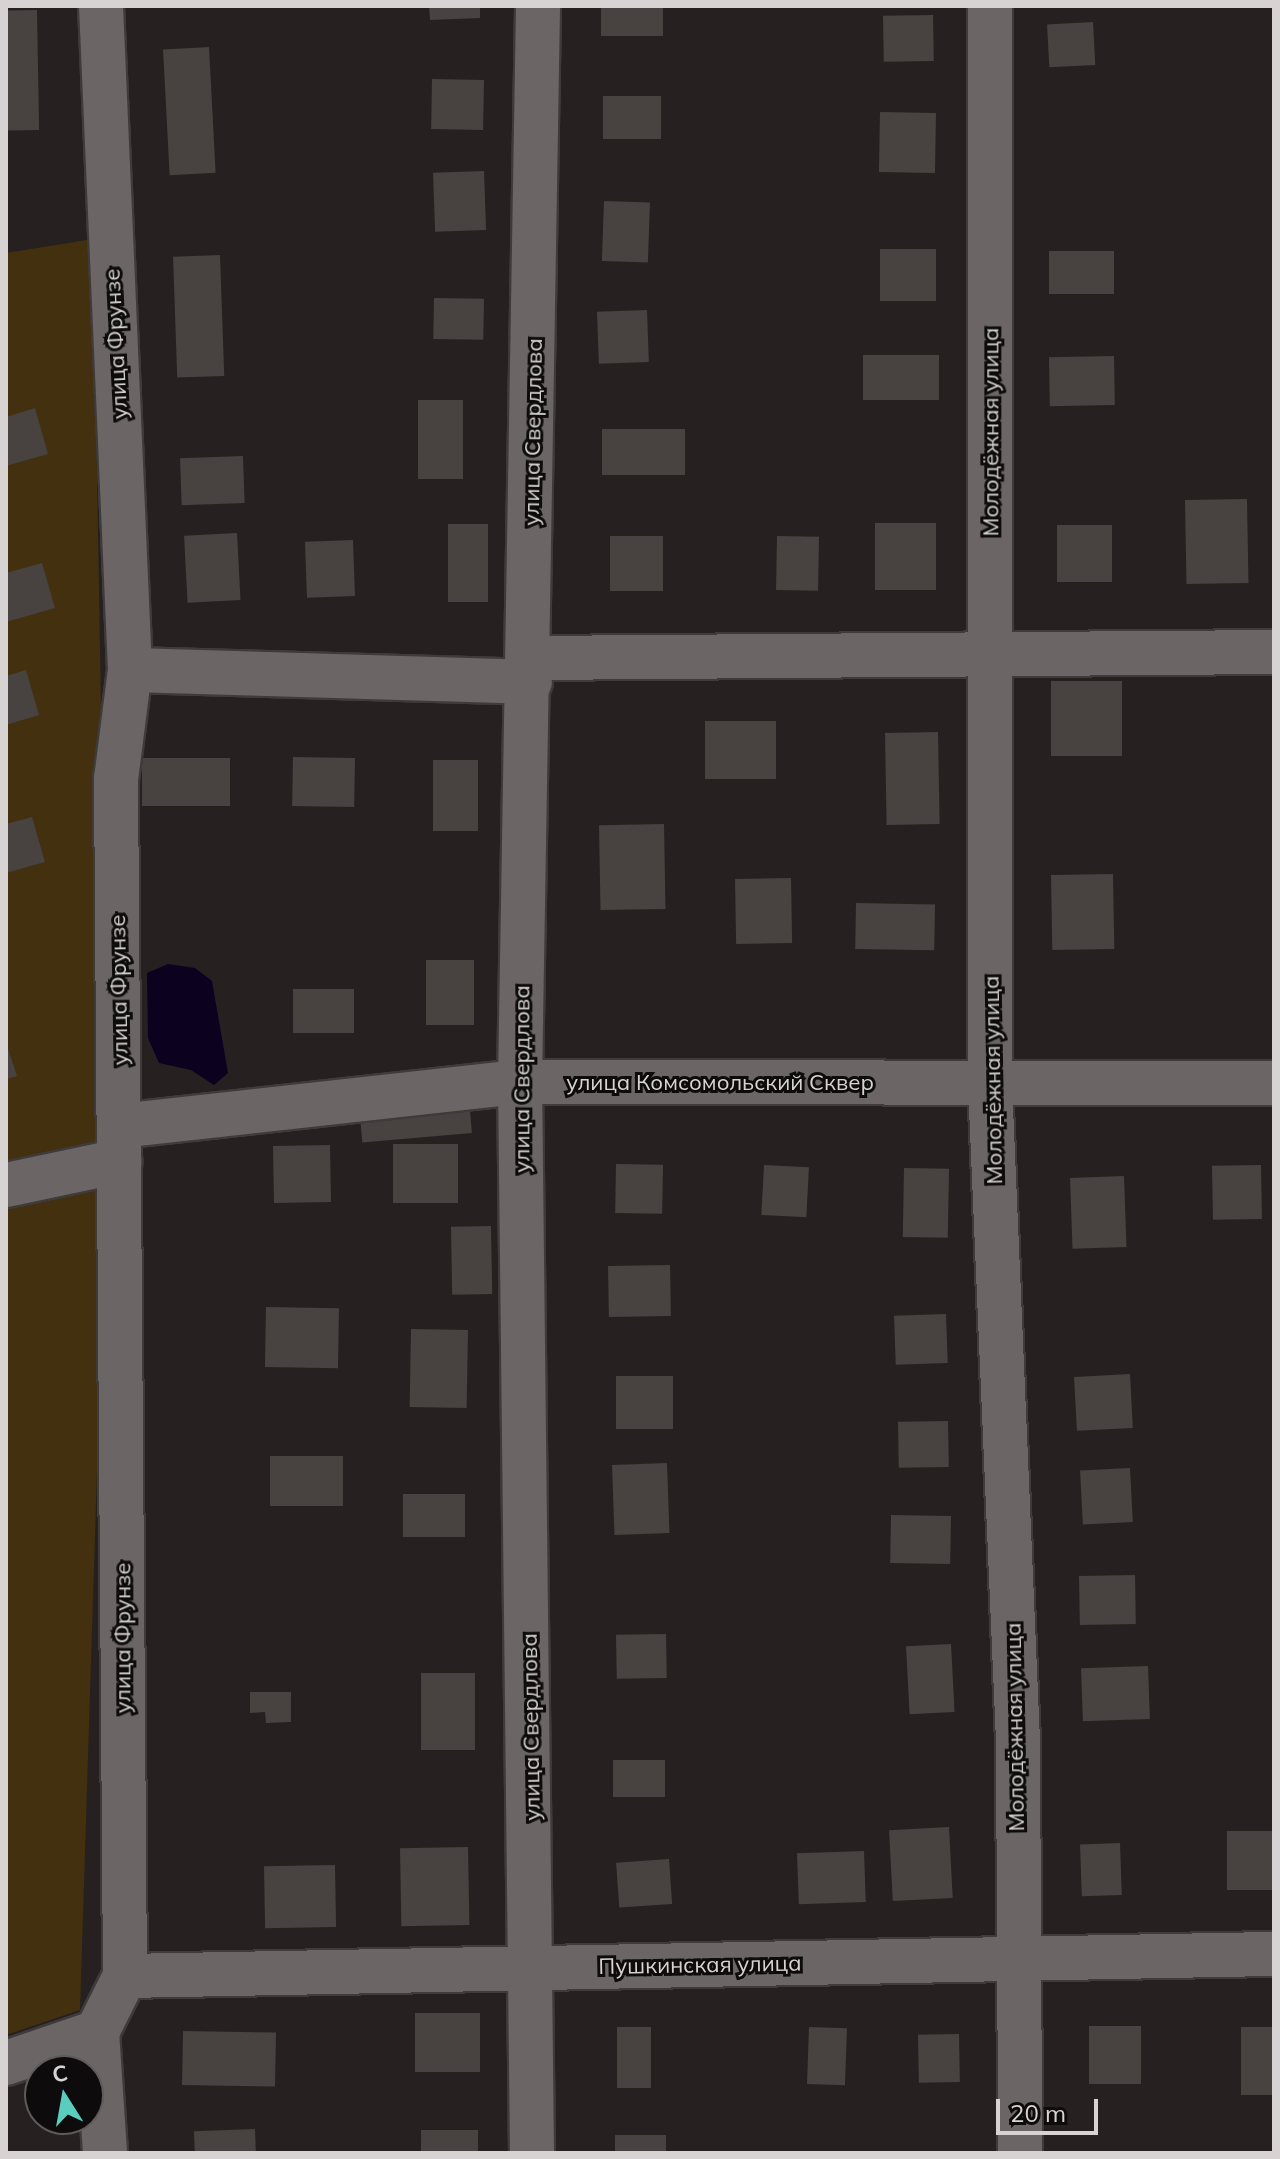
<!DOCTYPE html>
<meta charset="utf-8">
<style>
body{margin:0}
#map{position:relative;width:1280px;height:2159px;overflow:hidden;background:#262021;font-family:Mulish,sans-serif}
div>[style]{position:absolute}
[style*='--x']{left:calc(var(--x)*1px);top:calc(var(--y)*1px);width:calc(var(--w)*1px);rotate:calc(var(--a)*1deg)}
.green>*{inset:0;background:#42300f}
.water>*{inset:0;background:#0c011f}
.building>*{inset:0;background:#484240;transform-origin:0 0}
.roads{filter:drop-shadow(2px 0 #3f3a3b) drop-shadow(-2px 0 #3f3a3b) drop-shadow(0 2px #3f3a3b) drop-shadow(0 -2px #3f3a3b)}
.minor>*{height:44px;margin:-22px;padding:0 22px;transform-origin:22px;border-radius:22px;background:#6c6566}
span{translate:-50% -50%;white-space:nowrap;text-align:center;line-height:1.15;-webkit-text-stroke:6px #0d0b0b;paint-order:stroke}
.street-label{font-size:22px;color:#d7d3d3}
.frame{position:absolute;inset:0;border:8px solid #d7d3d3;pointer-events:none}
.north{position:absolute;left:24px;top:2055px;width:80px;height:80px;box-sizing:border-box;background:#0d0b0b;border:2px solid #5e5b5b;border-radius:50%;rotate:349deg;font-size:22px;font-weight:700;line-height:32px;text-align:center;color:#d7d3d3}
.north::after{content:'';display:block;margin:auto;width:28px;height:36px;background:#59cebe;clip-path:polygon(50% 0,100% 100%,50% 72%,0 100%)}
.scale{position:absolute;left:996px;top:2099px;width:102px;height:36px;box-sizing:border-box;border:4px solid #d7d3d3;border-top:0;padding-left:10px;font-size:24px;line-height:28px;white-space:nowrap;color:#d7d3d3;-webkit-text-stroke:6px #0d0b0b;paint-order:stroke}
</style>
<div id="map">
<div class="green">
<div style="clip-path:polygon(93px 239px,108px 1122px,80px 2010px,6px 2035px,6px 253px)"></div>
</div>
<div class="water">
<div style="clip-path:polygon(168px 964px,195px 968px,212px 981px,228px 1073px,214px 1085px,191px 1070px,159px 1063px,148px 1038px,147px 973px)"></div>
</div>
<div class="building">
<div style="clip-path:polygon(429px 6px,480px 6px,480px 18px,430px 20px)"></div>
<div style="left:601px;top:6px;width:62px;height:30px"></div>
<div style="left:37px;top:10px;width:120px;height:31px;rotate:89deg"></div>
<div style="left:933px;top:15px;width:46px;height:50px;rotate:89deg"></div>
<div style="left:1093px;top:22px;width:43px;height:46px;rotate:87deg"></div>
<div style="left:209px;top:47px;width:126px;height:46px;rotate:87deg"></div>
<div style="left:432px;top:79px;width:52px;height:50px;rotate:1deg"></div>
<div style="left:603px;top:96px;width:58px;height:43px"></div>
<div style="left:880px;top:112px;width:56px;height:60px;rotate:1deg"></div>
<div style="left:484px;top:171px;width:59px;height:51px;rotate:88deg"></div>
<div style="left:604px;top:201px;width:46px;height:60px;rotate:2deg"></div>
<div style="left:936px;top:249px;width:52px;height:56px;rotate:90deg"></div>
<div style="left:1049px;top:251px;width:65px;height:43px"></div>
<div style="left:220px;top:255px;width:121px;height:47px;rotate:88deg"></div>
<div style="left:434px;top:298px;width:50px;height:41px;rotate:1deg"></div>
<div style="left:647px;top:310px;width:52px;height:50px;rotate:88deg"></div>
<div style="left:939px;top:355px;width:45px;height:76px;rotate:90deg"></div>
<div style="left:1114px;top:356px;width:49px;height:65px;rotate:89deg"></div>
<div style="left:418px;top:400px;width:45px;height:79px"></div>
<div style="clip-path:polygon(35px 408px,48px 454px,6px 466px,6px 417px)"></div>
<div style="left:602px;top:429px;width:83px;height:46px"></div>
<div style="left:243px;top:456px;width:47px;height:63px;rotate:88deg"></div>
<div style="left:1247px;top:499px;width:84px;height:62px;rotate:89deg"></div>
<div style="left:875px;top:523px;width:61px;height:67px"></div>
<div style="left:488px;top:524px;width:78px;height:40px;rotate:90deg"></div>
<div style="left:1057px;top:525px;width:55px;height:57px"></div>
<div style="left:237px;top:533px;width:67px;height:53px;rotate:87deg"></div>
<div style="left:610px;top:536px;width:53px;height:55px"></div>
<div style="left:777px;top:536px;width:42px;height:54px;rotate:1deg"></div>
<div style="left:353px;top:540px;width:56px;height:48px;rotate:88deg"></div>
<div style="clip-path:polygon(42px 563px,55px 608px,6px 622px,6px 573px)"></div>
<div style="clip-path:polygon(26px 670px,39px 715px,6px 725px,6px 676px)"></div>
<div style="left:1051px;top:681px;width:71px;height:75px"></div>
<div style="left:705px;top:721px;width:71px;height:58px"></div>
<div style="left:938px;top:732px;width:92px;height:53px;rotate:89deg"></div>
<div style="left:293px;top:757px;width:62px;height:49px;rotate:1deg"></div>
<div style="left:142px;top:758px;width:88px;height:48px"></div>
<div style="left:433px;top:760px;width:45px;height:71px"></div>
<div style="clip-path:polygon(32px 817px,45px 862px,6px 873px,6px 824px)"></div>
<div style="left:664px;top:824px;width:85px;height:65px;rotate:89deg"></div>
<div style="left:1113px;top:874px;width:75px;height:62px;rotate:89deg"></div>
<div style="left:791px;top:878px;width:65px;height:56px;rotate:89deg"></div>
<div style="left:856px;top:903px;width:79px;height:46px;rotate:1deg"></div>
<div style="left:474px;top:960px;width:65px;height:48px;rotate:90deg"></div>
<div style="left:293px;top:989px;width:61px;height:44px"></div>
<div style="clip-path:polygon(6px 1042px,17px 1076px,6px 1079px)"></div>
<div style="left:470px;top:1111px;width:22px;height:110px;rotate:85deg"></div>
<div style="left:393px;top:1144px;width:65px;height:59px"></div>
<div style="left:330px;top:1145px;width:57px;height:57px;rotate:89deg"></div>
<div style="left:616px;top:1164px;width:47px;height:49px;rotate:1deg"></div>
<div style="left:764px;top:1165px;width:45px;height:50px;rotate:3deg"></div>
<div style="left:1261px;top:1165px;width:54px;height:49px;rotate:89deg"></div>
<div style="left:904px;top:1168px;width:45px;height:69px;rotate:1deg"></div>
<div style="left:1124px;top:1176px;width:71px;height:54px;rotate:88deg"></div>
<div style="left:491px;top:1226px;width:68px;height:40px;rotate:89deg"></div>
<div style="left:670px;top:1265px;width:51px;height:62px;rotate:89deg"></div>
<div style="left:266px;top:1307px;width:73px;height:60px;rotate:1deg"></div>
<div style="left:946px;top:1314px;width:49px;height:52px;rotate:88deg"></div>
<div style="left:411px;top:1329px;width:57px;height:78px;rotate:1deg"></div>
<div style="left:1130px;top:1374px;width:54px;height:56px;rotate:87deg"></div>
<div style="left:616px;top:1376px;width:57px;height:53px"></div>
<div style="left:948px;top:1421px;width:46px;height:50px;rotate:89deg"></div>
<div style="left:270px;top:1456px;width:73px;height:50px"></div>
<div style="left:667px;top:1463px;width:70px;height:55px;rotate:88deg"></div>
<div style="left:1130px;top:1468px;width:54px;height:50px;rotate:87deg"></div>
<div style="left:403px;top:1494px;width:62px;height:43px"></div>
<div style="left:891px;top:1515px;width:60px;height:48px;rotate:1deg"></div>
<div style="left:1135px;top:1575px;width:49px;height:56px;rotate:89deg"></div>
<div style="left:666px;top:1634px;width:44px;height:50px;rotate:89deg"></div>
<div style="left:951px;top:1644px;width:68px;height:45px;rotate:87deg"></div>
<div style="left:1148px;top:1666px;width:53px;height:67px;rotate:88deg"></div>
<div style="left:421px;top:1673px;width:54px;height:77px"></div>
<div style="clip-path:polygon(250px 1692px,291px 1692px,291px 1722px,266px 1723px,265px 1712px,250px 1713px)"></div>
<div style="left:613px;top:1760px;width:52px;height:37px"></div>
<div style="left:949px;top:1827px;width:71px;height:60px;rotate:87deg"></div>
<div style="left:1274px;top:1831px;width:59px;height:47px;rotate:90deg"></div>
<div style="left:1120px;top:1843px;width:52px;height:40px;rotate:88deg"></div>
<div style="left:468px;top:1847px;width:78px;height:68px;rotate:89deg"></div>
<div style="left:864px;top:1851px;width:51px;height:67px;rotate:88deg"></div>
<div style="left:669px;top:1859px;width:45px;height:53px;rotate:86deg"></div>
<div style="left:335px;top:1865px;width:62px;height:71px;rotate:89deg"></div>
<div style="left:415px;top:2013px;width:65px;height:59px"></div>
<div style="left:1089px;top:2026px;width:52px;height:58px"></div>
<div style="left:617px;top:2027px;width:34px;height:61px"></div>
<div style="left:809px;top:2027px;width:38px;height:57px;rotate:2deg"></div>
<div style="left:1241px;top:2027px;width:33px;height:68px"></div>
<div style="left:183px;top:2031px;width:93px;height:54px;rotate:1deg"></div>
<div style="left:959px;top:2034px;width:48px;height:41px;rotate:89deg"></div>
<div style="left:255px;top:2129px;width:24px;height:61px;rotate:88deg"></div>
<div style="left:421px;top:2130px;width:57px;height:23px"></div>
<div style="left:666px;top:2135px;width:18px;height:51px;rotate:90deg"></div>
</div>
<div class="roads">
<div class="minor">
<div style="--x:101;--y:6;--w:665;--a:87.5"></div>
<div style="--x:130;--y:670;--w:110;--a:97.3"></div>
<div style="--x:116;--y:779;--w:1197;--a:89.57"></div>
<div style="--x:125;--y:1976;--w:63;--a:116.6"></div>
<div style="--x:97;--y:2032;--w:121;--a:86.2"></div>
<div style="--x:990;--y:6;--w:1078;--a:90"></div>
<div style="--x:990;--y:1084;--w:658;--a:87.56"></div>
<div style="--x:1018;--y:1741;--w:412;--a:89.7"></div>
<div style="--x:531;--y:658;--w:743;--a:-0.46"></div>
<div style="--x:130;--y:670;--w:400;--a:1.7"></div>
<div style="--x:120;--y:1126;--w:402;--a:-6.3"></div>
<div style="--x:520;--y:1082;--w:754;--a:0.08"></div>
<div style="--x:6;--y:1185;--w:116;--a:-11.9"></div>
<div style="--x:125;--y:1976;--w:1149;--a:-1.1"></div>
<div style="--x:6;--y:2063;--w:96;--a:-18.8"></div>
<div style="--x:532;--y:2153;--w:1071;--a:-90.64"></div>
<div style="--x:520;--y:1082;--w:1076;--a:-89.04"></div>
</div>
</div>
<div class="street-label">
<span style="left:116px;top:344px;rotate:-93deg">улица Фрунзе</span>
<span style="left:533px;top:432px;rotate:-89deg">улица Свердлова</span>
<span style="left:991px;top:432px;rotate:-90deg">Молодёжная улица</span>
<span style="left:119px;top:990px;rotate:-91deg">улица Фрунзе</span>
<span style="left:522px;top:1079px;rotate:-90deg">улица Свердлова</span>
<span style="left:993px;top:1080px;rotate:-91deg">Молодёжная улица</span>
<span style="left:720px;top:1083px">улица Комсомольский Сквер</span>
<span style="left:123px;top:1638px;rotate:-90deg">улица Фрунзе</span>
<span style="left:531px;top:1727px;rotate:-91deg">улица Свердлова</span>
<span style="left:1015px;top:1727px;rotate:-91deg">Молодёжная улица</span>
<span style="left:700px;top:1965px;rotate:-1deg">Пушкинская улица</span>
</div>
<div class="frame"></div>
<div class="north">С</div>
<div class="scale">20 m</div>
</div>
